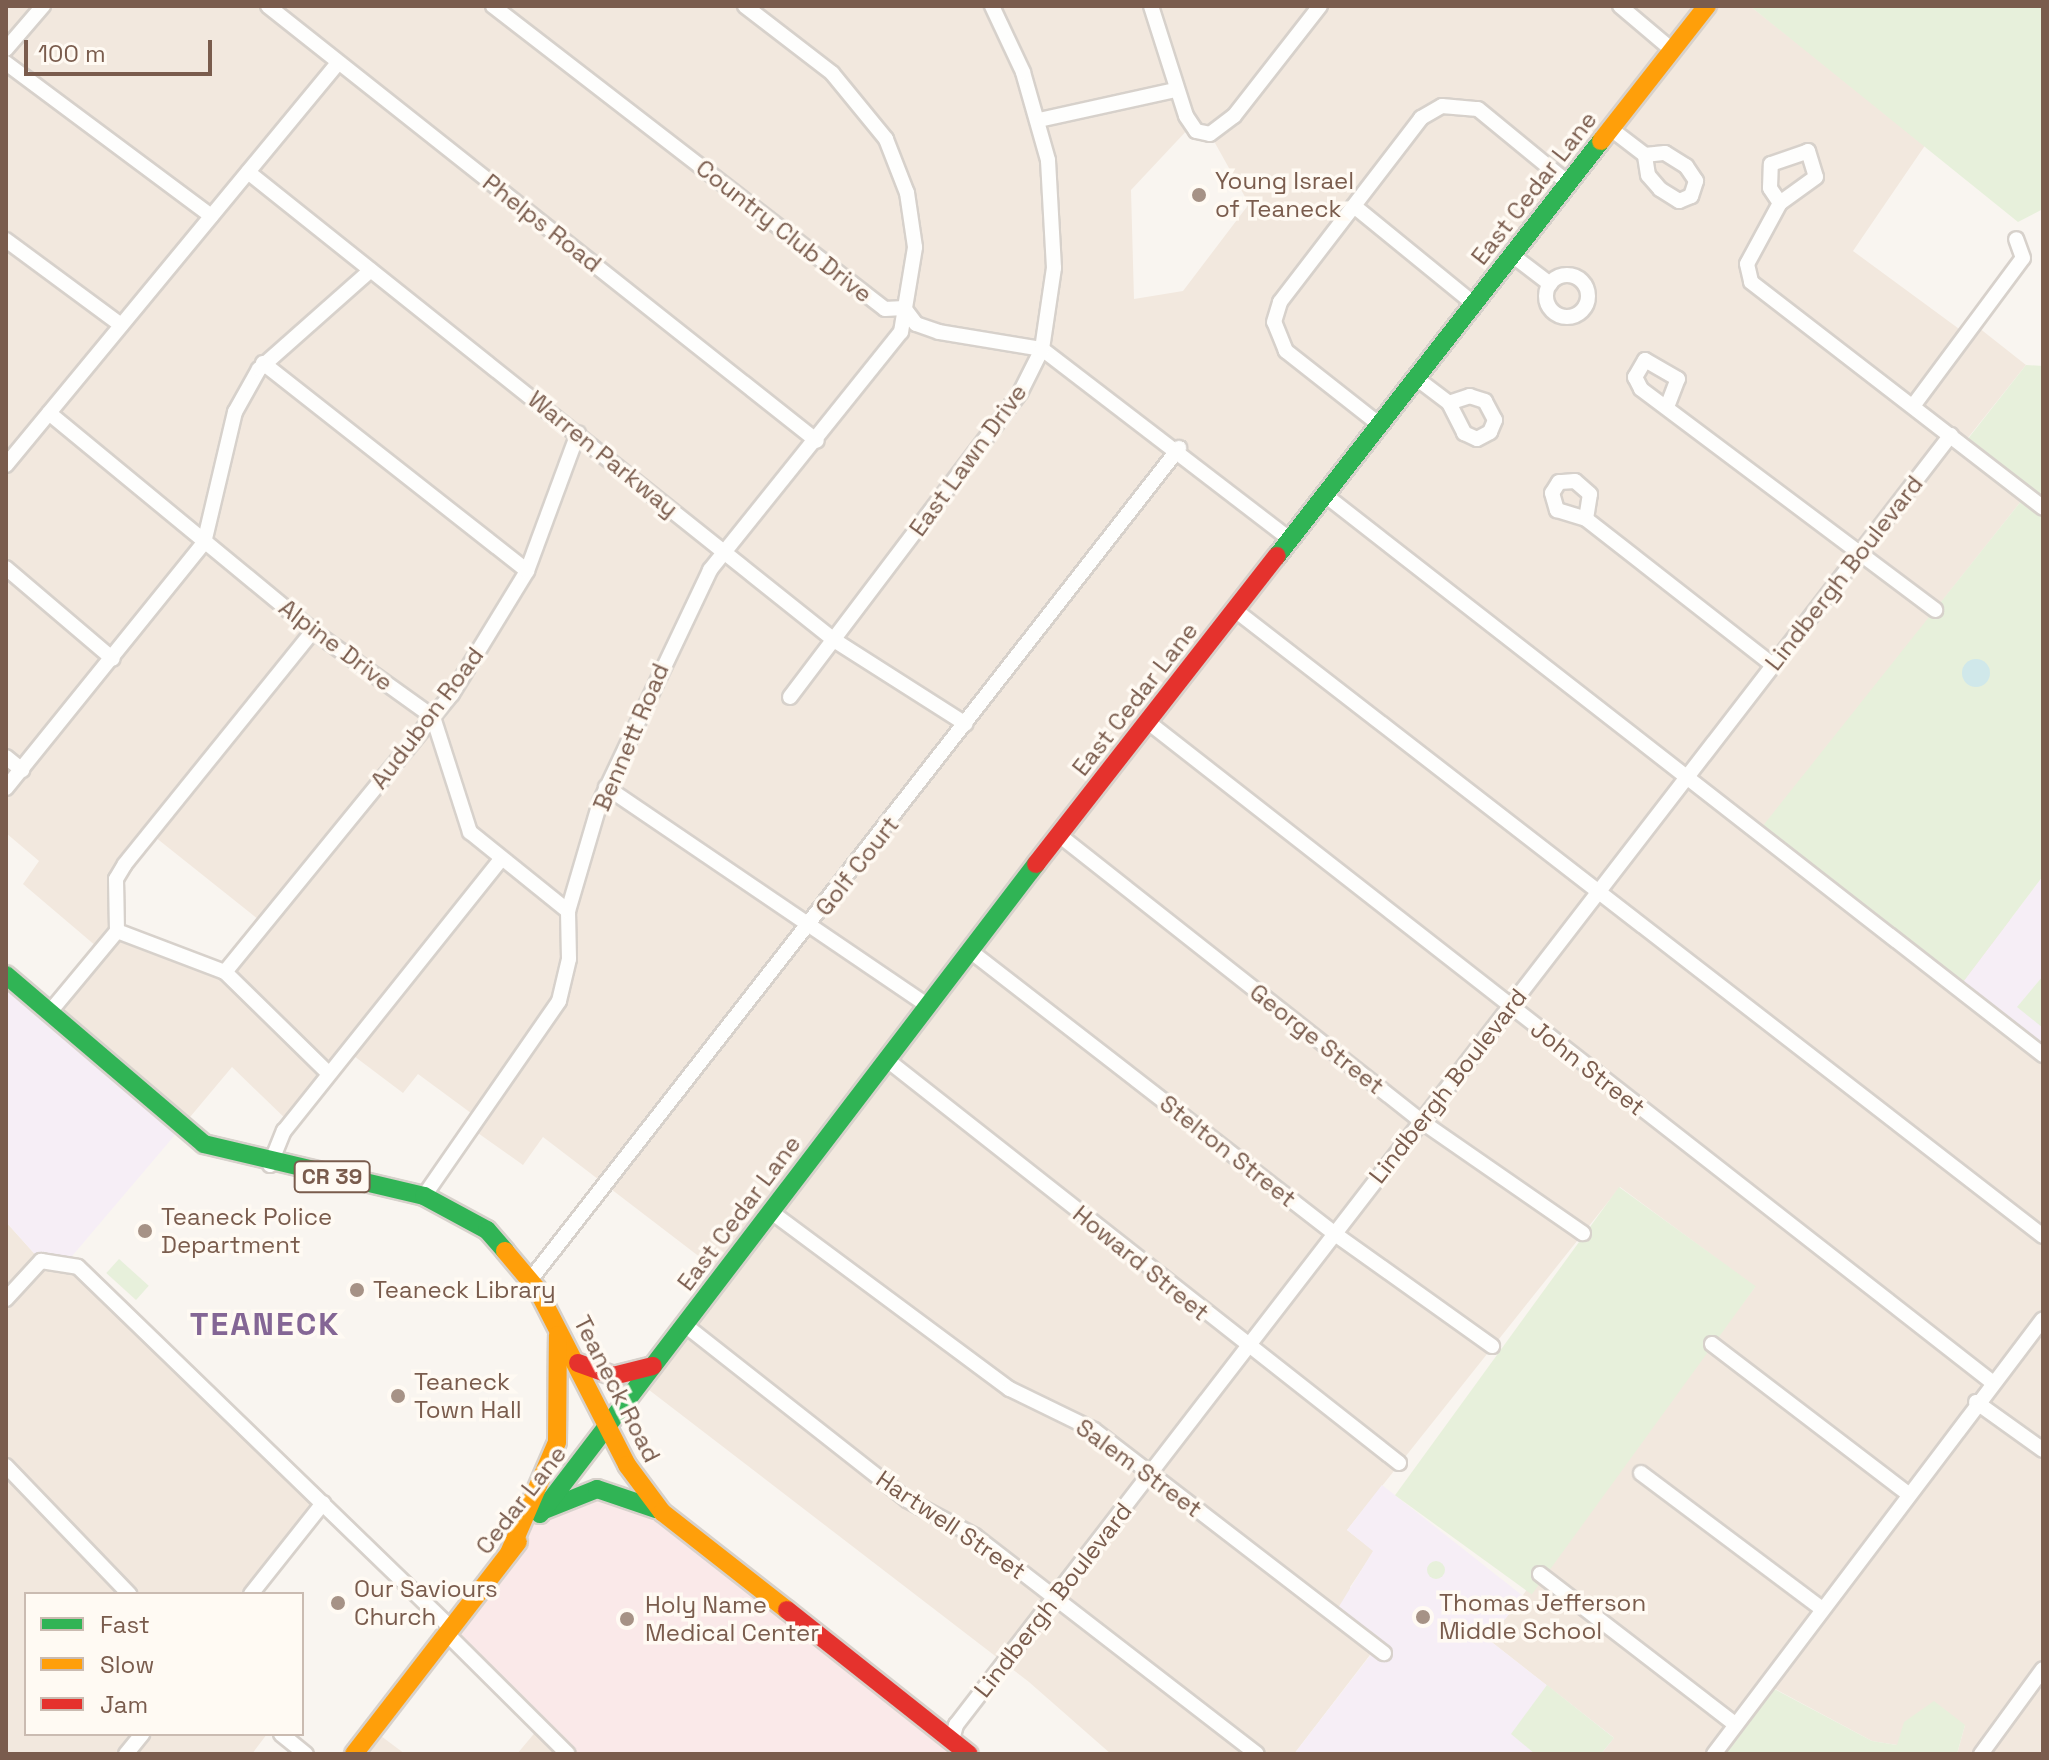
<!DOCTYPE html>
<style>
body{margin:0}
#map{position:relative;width:2049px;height:1760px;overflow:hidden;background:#f9f5f0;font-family:"Space Grotesk",sans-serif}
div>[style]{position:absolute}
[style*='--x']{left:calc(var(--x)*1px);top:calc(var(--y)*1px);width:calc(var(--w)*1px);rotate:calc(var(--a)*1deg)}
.residential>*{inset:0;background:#f2e8de}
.education>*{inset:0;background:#f6eef6}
.medical>*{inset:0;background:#fae9e9}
.green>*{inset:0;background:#e7f0db;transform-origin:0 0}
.round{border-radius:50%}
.water>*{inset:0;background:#d0e8ea}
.roads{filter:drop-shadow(2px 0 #d7d1cb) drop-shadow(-2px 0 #d7d1cb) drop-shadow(0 2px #d7d1cb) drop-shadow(0 -2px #d7d1cb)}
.street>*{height:14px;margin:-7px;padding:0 7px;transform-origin:7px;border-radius:7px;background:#fefefd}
.street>.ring{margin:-7px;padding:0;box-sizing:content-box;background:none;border:14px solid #fefefd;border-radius:50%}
.fast>*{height:18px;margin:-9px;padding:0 9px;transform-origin:9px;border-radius:9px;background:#30b455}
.slow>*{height:18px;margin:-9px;padding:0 9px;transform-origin:9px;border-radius:9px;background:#ff9f0a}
.jam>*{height:18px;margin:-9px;padding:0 9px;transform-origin:9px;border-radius:9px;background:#e5322d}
.dots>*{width:22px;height:22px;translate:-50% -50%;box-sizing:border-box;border:4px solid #fffaf3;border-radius:50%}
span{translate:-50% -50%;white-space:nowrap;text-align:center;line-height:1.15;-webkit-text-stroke:7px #fffaf3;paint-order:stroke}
.shield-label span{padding:2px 6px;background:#fffaf3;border:2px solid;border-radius:6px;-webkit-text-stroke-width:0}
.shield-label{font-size:22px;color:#7a5c4d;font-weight:700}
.poi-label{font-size:24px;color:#7a5c4d}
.left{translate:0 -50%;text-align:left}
.street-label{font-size:24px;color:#7a5c4d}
.district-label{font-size:32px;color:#846695;font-weight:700;letter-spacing:2px}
.frame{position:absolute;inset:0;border:8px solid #7a5c4d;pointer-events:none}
.legend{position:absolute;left:24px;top:1592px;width:280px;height:144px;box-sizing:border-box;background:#fffaf3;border:2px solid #cabbb1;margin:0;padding:10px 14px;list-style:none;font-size:24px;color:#7a5c4d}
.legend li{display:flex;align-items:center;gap:16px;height:40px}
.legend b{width:40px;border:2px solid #cabbb1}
.scale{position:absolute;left:24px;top:40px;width:188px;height:36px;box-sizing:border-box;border:4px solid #7a5c4d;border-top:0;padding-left:10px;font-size:24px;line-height:28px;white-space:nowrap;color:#7a5c4d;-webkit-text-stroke:6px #fffaf3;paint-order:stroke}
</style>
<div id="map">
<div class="residential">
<div style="clip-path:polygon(evenodd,6px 6px,1750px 6px,1926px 144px,1853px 251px,1966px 334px,1974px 324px,2026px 365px,1963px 444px,2026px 495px,1935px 610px,2043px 1055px,2043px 1754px,1957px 1754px,1965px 1725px,1897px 1745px,1872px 1741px,1766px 1684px,1714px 1754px,1601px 1754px,1613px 1737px,1489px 1640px,1755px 1287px,1620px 1187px,1347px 1530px,1374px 1551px,1350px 1587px,1376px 1647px,1294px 1754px,1111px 1754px,1029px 1682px,640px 1383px,722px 1274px,543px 1137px,523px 1165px,468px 1126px,475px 1116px,418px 1074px,403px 1093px,346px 1050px,290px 1123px,232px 1067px,180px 1129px,49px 1013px,103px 952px,23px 884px,39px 861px,6px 833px,6px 6px,1191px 126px,1210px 134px,1249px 204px,1183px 291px,1134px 299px,1131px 190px,1191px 126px,6px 6px,150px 833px,264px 924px,225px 972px,117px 931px,125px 864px,150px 833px)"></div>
<div style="clip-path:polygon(6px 1222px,41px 1261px,67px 1262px,323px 1503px,251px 1594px,26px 1594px,26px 1734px,267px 1734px,252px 1754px,6px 1754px)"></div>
<div style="clip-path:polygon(543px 1723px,568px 1754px,517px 1754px)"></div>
<div style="clip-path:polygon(373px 1730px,405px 1754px,354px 1754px)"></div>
</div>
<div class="education">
<div style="clip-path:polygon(2043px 876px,2043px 1055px,1960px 986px)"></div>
<div style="clip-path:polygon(6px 990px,180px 1129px,67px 1262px,41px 1261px,6px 1222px)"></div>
<div style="clip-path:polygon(1382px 1485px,1523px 1596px,1489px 1640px,1614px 1738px,1601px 1754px,1294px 1754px,1376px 1648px,1335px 1613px,1373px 1551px,1347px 1530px)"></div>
</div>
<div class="medical">
<div style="clip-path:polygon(581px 1493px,626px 1497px,969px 1754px,568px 1754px,447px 1634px,542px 1511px)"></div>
</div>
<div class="green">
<div style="clip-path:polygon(1750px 6px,2043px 6px,2043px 209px,2018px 222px)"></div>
<div style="clip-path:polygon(2026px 365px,2043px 366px,2043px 876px,1960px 986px,1758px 832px,2026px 495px,1963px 445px)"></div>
<div style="clip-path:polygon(2043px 976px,2043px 1028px,2017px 1007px)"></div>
<div style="left:1619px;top:1187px;width:169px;height:381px;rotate:36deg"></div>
<div style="left:119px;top:1259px;width:40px;height:19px;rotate:42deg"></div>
<div class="round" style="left:1427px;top:1561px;width:18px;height:18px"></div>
<div style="clip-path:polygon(1765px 1684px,1872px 1741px,1897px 1745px,1904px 1722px,1934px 1701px,1965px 1725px,1957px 1754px,1714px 1754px)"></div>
<div style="clip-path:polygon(1547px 1685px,1614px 1738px,1601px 1754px,1535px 1754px,1511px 1734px)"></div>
</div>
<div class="water">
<div class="round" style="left:1962px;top:659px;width:28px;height:28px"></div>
</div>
<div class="roads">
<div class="street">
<div style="--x:268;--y:6;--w:700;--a:38.39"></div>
<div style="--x:493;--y:6;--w:495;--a:37.7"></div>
<div style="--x:885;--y:309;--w:19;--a:-3"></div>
<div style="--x:904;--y:308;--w:20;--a:53"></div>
<div style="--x:916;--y:324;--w:24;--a:19"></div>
<div style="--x:939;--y:332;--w:104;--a:9.4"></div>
<div style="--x:1042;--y:349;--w:312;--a:37.5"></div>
<div style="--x:1151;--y:6;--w:115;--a:72.3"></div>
<div style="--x:1186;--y:116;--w:18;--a:56"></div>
<div style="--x:1196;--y:131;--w:14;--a:12"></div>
<div style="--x:1210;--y:134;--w:30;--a:-37"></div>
<div style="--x:1234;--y:116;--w:140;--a:-52"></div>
<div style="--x:1620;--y:6;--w:68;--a:40.2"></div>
<div style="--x:6;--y:49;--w:57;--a:-49.3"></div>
<div style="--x:6;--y:63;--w:256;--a:36.7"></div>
<div style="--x:1039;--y:120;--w:140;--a:-12.4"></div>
<div style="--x:1611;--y:129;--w:43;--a:37.4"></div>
<div style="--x:1645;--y:155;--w:20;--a:-6"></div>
<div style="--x:1665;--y:153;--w:25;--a:32"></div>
<div style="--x:1686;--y:166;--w:18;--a:56"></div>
<div style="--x:1696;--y:181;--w:16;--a:108"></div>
<div style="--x:1691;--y:196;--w:13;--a:157"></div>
<div style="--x:1679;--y:201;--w:22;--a:-148"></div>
<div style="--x:1660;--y:189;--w:18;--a:-131"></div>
<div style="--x:1648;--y:175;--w:20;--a:-99"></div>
<div style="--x:248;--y:172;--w:750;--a:38.61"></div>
<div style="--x:834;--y:640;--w:156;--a:32.5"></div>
<div style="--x:1780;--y:203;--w:18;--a:-124"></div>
<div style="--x:1770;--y:188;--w:24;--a:-88"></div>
<div style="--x:1771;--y:164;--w:39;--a:-19"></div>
<div style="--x:1808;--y:151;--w:27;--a:73"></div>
<div style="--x:1816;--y:177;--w:44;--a:144.2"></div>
<div style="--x:1780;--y:203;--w:69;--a:118.4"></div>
<div style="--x:1747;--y:264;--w:18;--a:77"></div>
<div style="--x:1751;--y:282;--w:369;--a:37.7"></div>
<div style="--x:1354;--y:206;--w:155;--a:39.2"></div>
<div style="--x:6;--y:240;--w:143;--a:36.5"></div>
<div style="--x:1512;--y:255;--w:48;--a:37.3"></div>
<div class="ring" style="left:1546px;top:275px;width:28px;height:28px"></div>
<div style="--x:263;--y:363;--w:336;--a:38.2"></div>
<div style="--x:1416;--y:378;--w:41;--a:37.1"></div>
<div style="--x:1449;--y:403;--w:34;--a:63"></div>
<div style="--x:1464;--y:433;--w:14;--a:25"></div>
<div style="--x:1477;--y:439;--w:15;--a:-28"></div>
<div style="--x:1490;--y:432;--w:13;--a:-67"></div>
<div style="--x:1495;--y:420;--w:21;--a:-118"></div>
<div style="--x:1485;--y:401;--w:16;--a:-162"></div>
<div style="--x:1470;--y:396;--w:22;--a:162"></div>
<div style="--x:1913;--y:406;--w:184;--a:-53.4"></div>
<div style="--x:2023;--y:258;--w:20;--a:-110"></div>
<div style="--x:1667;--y:407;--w:30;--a:-69"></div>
<div style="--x:1678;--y:379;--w:38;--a:-150"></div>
<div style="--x:1645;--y:360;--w:20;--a:120"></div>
<div style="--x:1635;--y:377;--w:13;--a:63"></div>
<div style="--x:1641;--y:389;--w:368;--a:36.9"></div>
<div style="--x:49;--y:413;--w:342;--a:39.5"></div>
<div style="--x:313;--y:631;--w:148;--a:35.6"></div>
<div style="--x:433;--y:717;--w:121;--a:72.2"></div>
<div style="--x:470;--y:832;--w:126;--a:38.9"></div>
<div style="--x:1380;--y:425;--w:120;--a:-141.8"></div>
<div style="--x:1286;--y:351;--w:31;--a:-112"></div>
<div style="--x:1274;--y:322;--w:21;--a:-73"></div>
<div style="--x:1280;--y:302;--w:232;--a:-52.5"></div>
<div style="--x:1421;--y:118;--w:24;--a:-30"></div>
<div style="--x:1442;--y:106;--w:36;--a:5"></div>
<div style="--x:1478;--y:109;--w:117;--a:39.4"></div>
<div style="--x:6;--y:465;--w:521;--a:-50.45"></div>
<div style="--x:1325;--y:495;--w:911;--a:37.95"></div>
<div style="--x:1586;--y:519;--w:25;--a:-81"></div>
<div style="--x:1590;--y:494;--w:20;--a:-139"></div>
<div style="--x:1575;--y:481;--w:16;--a:176"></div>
<div style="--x:1559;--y:482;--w:13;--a:122"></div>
<div style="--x:1552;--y:493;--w:18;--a:74"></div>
<div style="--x:1557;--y:510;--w:30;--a:17"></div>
<div style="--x:1586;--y:519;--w:237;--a:38"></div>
<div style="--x:6;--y:568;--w:140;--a:40.4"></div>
<div style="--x:1235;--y:610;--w:1022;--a:37.77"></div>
<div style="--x:790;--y:697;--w:381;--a:-52.9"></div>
<div style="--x:1020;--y:393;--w:49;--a:-63.4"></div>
<div style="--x:1042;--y:349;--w:82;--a:-81.6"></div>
<div style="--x:1054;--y:268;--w:108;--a:-93.2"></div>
<div style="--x:1048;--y:160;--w:91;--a:-105.9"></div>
<div style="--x:1023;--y:72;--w:73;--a:-115.2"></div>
<div style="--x:1148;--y:722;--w:1071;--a:38.03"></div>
<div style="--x:6;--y:757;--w:21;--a:39"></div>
<div style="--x:606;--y:787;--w:388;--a:34.2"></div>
<div style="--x:6;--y:788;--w:315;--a:-51.1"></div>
<div style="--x:204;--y:543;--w:135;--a:-76.7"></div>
<div style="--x:235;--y:412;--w:49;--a:-60.8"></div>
<div style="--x:259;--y:369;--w:149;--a:-41.5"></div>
<div style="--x:1059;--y:835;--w:461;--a:38.3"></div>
<div style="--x:1421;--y:1121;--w:197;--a:34.7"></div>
<div style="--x:117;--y:931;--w:52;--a:-91.1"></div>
<div style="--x:116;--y:879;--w:17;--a:-59"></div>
<div style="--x:125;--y:864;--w:299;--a:-51.1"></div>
<div style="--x:117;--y:931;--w:116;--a:20.8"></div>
<div style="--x:225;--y:972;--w:144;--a:44.4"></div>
<div style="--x:969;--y:950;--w:463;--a:37.8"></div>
<div style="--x:1335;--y:1234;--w:193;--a:35.5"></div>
<div style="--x:225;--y:972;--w:359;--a:-50.8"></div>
<div style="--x:452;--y:694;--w:144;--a:-58.6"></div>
<div style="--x:527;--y:571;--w:147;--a:-69.7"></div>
<div style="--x:49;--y:1013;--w:107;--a:-50.3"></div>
<div style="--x:886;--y:1059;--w:653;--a:38.22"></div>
<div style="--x:270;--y:1165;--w:37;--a:-68"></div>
<div style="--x:284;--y:1131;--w:347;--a:-51.4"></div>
<div style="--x:424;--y:1196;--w:237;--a:-55.3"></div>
<div style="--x:559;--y:1001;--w:43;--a:-76.6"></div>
<div style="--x:569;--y:959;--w:48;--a:-91.2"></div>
<div style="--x:568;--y:911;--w:114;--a:-73.6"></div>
<div style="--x:600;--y:802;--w:257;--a:-64.6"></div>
<div style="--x:710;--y:570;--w:305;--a:-51.3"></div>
<div style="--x:901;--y:332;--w:86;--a:-80.6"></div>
<div style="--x:915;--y:247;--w:55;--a:-98.4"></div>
<div style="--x:907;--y:193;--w:58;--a:-111.3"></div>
<div style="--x:886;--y:139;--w:85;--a:-129.3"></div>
<div style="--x:832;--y:73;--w:110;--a:-142.4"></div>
<div style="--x:770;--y:1211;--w:299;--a:36.6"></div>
<div style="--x:1010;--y:1389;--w:93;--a:26"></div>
<div style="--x:1094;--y:1430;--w:366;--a:37.6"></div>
<div style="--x:531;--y:1279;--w:1054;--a:-52.05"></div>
<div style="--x:6;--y:1299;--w:52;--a:-47.4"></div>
<div style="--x:41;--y:1261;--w:37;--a:9"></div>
<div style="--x:78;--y:1267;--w:519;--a:44.06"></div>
<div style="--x:685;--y:1325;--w:283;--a:38.2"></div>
<div style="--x:907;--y:1500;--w:77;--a:27.9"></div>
<div style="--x:975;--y:1536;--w:356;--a:37.7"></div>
<div style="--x:1712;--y:1344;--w:245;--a:37.4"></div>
<div style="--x:1976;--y:1402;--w:82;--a:35.6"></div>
<div style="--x:6;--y:1466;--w:178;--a:46.1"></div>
<div style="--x:1641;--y:1473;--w:226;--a:36.9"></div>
<div style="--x:1540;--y:1574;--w:246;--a:37.6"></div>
<div style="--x:251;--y:1594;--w:116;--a:-51.6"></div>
<div style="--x:447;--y:1634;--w:170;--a:44.8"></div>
<div style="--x:281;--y:1734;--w:32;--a:39"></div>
<div style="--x:952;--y:1740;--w:16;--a:-75"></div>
<div style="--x:956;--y:1725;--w:1629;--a:-52.36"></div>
<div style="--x:126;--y:1754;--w:26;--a:-51"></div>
<div style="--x:1714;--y:1754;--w:545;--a:-52.9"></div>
<div style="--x:1981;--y:1754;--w:105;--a:-53.9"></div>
</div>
<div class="fast">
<div style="--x:1277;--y:556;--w:526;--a:-52.02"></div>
<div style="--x:6;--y:975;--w:260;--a:40.5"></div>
<div style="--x:204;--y:1144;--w:226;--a:13.3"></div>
<div style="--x:424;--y:1196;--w:72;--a:28.4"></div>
<div style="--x:487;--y:1230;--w:28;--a:49"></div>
<div style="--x:542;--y:1511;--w:59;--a:-21.8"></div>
<div style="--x:597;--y:1489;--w:62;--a:18.7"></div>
<div style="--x:540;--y:1514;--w:818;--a:-52.65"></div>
</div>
<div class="slow">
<div style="--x:1601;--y:141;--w:172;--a:-51.9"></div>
<div style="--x:505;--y:1251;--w:50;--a:49.9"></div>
<div style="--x:537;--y:1289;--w:198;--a:62.9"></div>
<div style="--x:627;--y:1465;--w:59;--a:53.3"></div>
<div style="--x:662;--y:1512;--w:159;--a:38.1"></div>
<div style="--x:509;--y:1553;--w:121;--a:-66.6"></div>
<div style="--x:557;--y:1442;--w:107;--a:-89.5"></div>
<div style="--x:354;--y:1754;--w:268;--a:-52.3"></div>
</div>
<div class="jam">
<div style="--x:1036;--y:864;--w:391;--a:-52"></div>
<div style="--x:578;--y:1363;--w:37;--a:20"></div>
<div style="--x:613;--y:1376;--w:41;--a:-14"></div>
<div style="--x:787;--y:1610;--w:232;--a:38.4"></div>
</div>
</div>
<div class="dots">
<div style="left:1199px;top:195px;background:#a69286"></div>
<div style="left:145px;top:1231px;background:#a69286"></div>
<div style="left:357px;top:1290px;background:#a69286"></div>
<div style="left:398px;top:1396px;background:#a69286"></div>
<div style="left:338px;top:1603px;background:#a69286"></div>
<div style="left:1423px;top:1617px;background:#a69286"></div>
<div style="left:627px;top:1619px;background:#a69286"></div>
</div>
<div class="shield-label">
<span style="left:332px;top:1177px">CR 39</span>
</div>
<div class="poi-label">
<span class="left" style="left:1215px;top:195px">Young Israel<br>of Teaneck</span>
<span class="left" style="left:161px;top:1231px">Teaneck Police<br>Department</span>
<span class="left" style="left:373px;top:1290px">Teaneck Library</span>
<span class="left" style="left:414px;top:1396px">Teaneck<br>Town Hall</span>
<span class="left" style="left:354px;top:1603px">Our Saviours<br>Church</span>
<span class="left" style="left:1439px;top:1617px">Thomas Jefferson<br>Middle School</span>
<span class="left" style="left:645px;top:1619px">Holy Name<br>Medical Center</span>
</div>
<div class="street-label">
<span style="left:1534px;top:188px;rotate:-52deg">East Cedar Lane</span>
<span style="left:542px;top:223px;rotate:38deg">Phelps Road</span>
<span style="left:784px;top:231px;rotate:38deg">Country Club Drive</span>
<span style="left:603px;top:454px;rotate:39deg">Warren Parkway</span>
<span style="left:968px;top:460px;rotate:-54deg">East Lawn Drive</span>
<span style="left:1844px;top:573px;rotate:-52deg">Lindbergh Boulevard</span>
<span style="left:336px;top:645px;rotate:37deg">Alpine Drive</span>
<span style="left:1135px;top:699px;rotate:-52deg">East Cedar Lane</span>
<span style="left:427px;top:718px;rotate:-53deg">Audubon Road</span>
<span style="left:631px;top:737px;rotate:-67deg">Bennett Road</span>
<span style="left:857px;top:866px;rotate:-52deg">Golf Court</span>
<span style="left:1317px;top:1039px;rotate:38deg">George Street</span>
<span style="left:1588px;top:1068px;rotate:38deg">John Street</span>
<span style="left:1448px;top:1086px;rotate:-52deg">Lindbergh Boulevard</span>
<span style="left:1228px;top:1151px;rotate:38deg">Stelton Street</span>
<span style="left:739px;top:1213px;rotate:-53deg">East Cedar Lane</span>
<span style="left:1141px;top:1263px;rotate:39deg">Howard Street</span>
<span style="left:617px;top:1389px;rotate:63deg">Teaneck Road</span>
<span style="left:1139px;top:1468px;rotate:36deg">Salem Street</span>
<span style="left:521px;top:1500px;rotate:-52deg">Cedar Lane</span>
<span style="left:951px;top:1525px;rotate:34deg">Hartwell Street</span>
<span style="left:1053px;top:1600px;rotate:-52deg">Lindbergh Boulevard</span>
</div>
<div class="district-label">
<span style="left:265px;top:1324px">TEANECK</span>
</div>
<div class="frame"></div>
<ul class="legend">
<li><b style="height:10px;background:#30b455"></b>Fast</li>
<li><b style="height:10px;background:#ff9f0a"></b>Slow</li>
<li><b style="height:10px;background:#e5322d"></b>Jam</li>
</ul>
<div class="scale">100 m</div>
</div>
